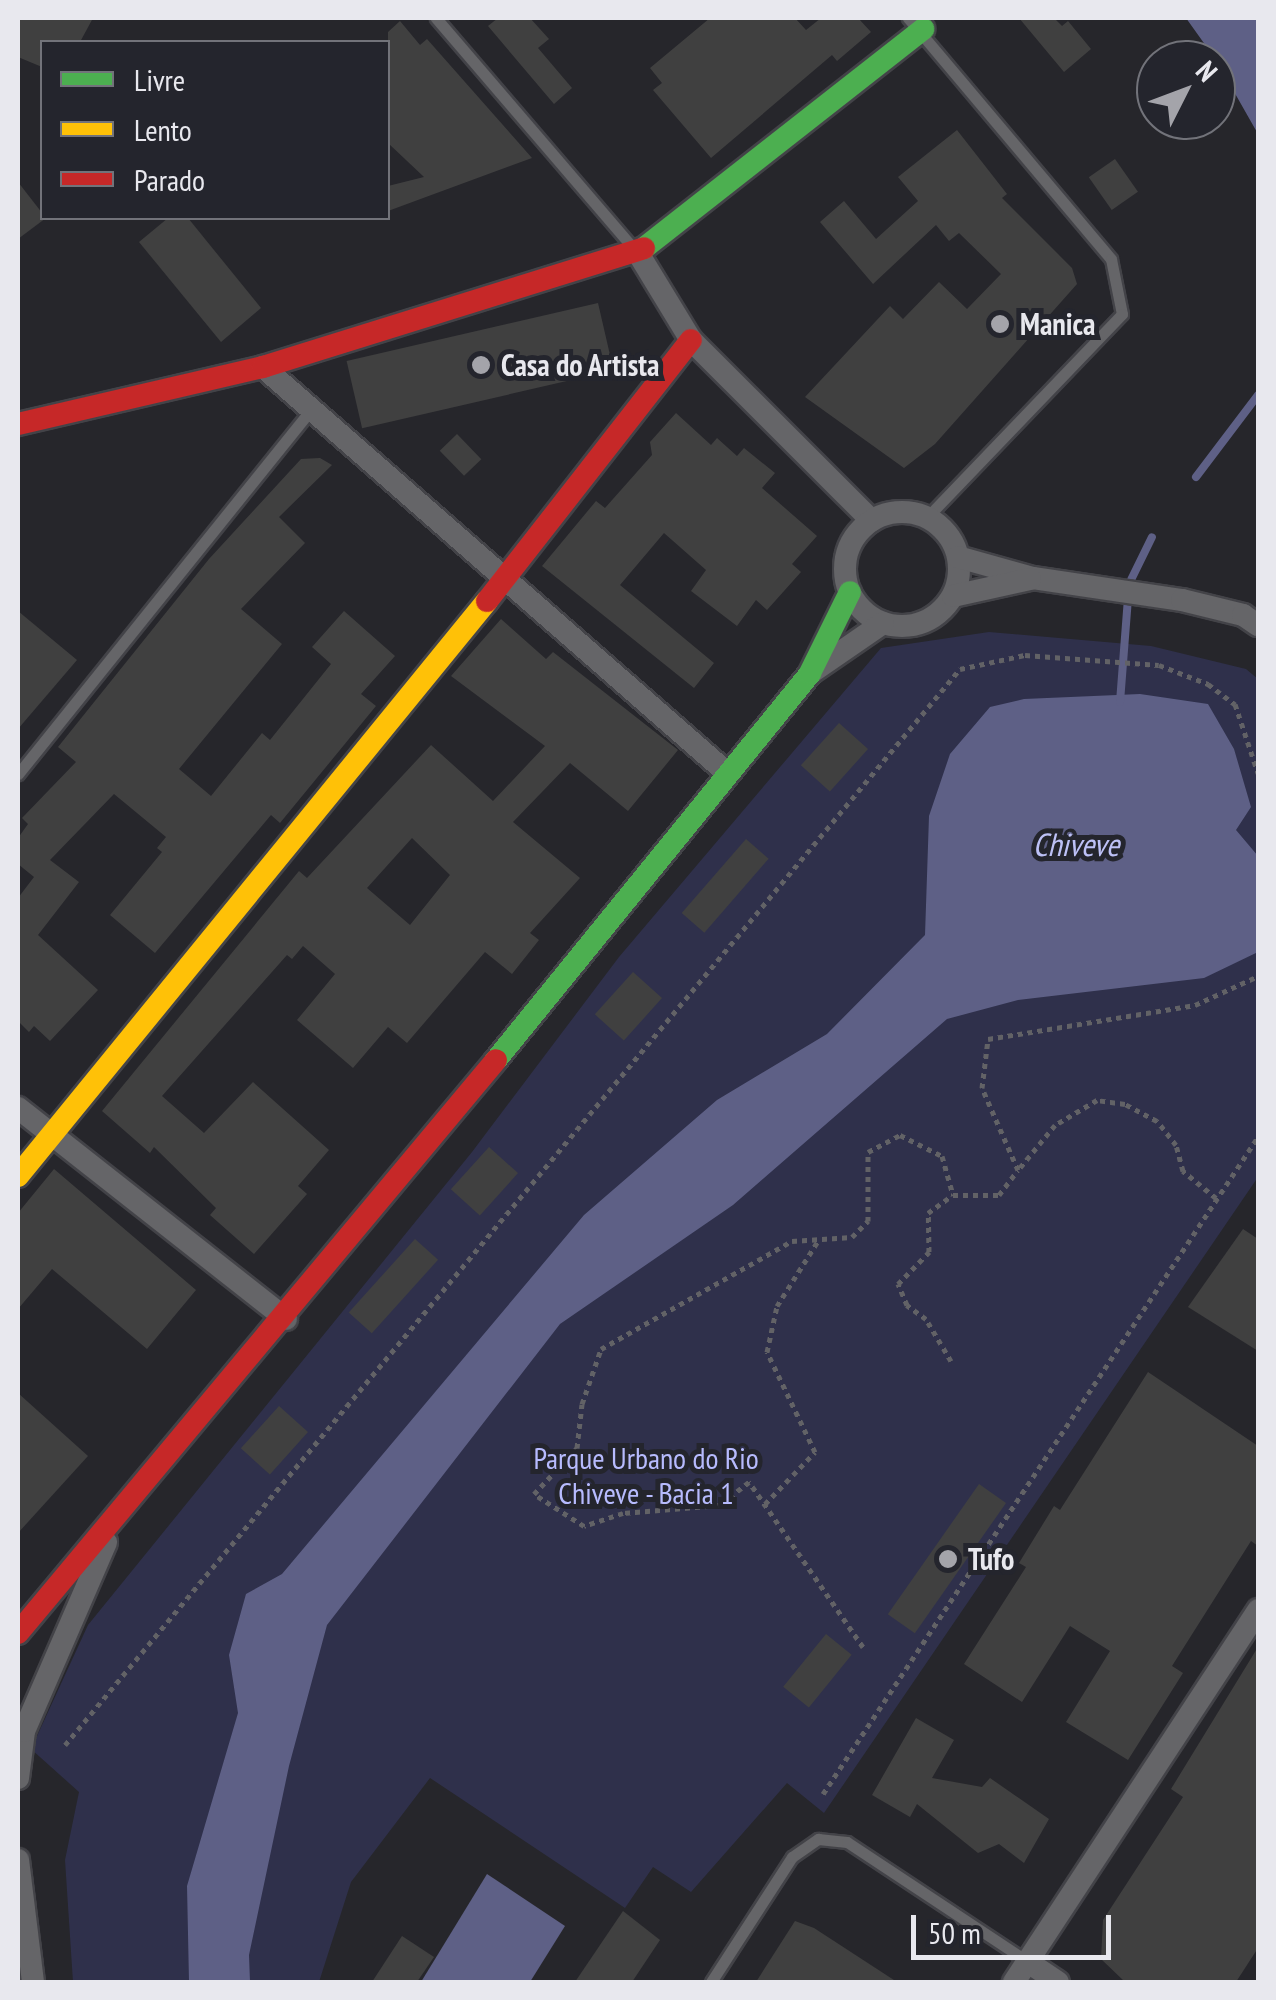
<!DOCTYPE html>
<style>
body{margin:0}
#map{position:relative;width:1276px;height:2000px;overflow:hidden;background:#26262b;font-family:"PT Sans Narrow",sans-serif}
div>[style]{position:absolute}
[style*='--x']{left:calc(var(--x)*1px);top:calc(var(--y)*1px);width:calc(var(--w)*1px);rotate:calc(var(--a)*1deg)}
.green>*{inset:0;background:#2f304b}
.water>*{inset:0;background:#5e6086}
.stream>*{height:8px;margin:-4px;padding:0 4px;transform-origin:4px;border-radius:4px;background:#5e6086}
.building>*{inset:0;background:#404040;transform-origin:0 0}
.path>*{height:5px;margin-top:-2.5px;transform-origin:0;background:repeating-linear-gradient(90deg,#626266 0 5px,transparent 0 10px)}
.roads{filter:drop-shadow(2px 0 #434348) drop-shadow(-2px 0 #434348) drop-shadow(0 2px #434348) drop-shadow(0 -2px #434348)}
.lane>*{height:11px;margin:-5.5px;padding:0 5.5px;transform-origin:5.5px;border-radius:5.5px;background:#656568}
.street>*{height:22px;margin:-11px;padding:0 11px;transform-origin:11px;border-radius:11px;background:#656568}
.street>.ring{margin:-11px;padding:0;box-sizing:content-box;background:none;border:22px solid #656568;border-radius:50%}
.fast>*{height:22px;margin:-11px;padding:0 11px;transform-origin:11px;border-radius:11px;background:#4caf50}
.slow>*{height:22px;margin:-11px;padding:0 11px;transform-origin:11px;border-radius:11px;background:#ffc107}
.jam>*{height:22px;margin:-11px;padding:0 11px;transform-origin:11px;border-radius:11px;background:#c62828}
.dots>*{width:28px;height:28px;translate:-50% -50%;box-sizing:border-box;border:5px solid #24252d;border-radius:50%}
span{translate:-50% -50%;white-space:nowrap;text-align:center;line-height:1.15;-webkit-text-stroke:10px #24252d;paint-order:stroke}
.poi-label{font-size:30px;color:#e8e8ee;font-weight:700}
.left{translate:0 -50%;text-align:left}
.park-label{font-size:30px;color:#b7bbfe}
.water-label{font-size:32px;color:#bdc1f6;font-style:italic}
.frame{position:absolute;inset:0;border:20px solid #e8e8ee;pointer-events:none}
.legend{position:absolute;left:40px;top:40px;width:350px;height:180px;box-sizing:border-box;background:#24252d;border:2px solid #72737a;margin:0;padding:12px 18px;list-style:none;font-size:30px;color:#e8e8ee}
.legend li{display:flex;align-items:center;gap:20px;height:50px}
.legend b{width:50px;border:2px solid #72737a}
.north{position:absolute;left:1136px;top:40px;width:100px;height:100px;box-sizing:border-box;background:#24252d;border:2px solid #72737a;border-radius:50%;rotate:48deg;font-size:28px;font-weight:700;line-height:40px;text-align:center;color:#e8e8ee}
.north::after{content:'';display:block;margin:auto;width:35px;height:45px;background:#a4a4aa;clip-path:polygon(50% 0,100% 100%,50% 72%,0 100%)}
.scale{position:absolute;left:911px;top:1915px;width:200px;height:45px;box-sizing:border-box;border:5px solid #e8e8ee;border-top:0;padding-left:12px;font-size:30px;line-height:35px;white-space:nowrap;color:#e8e8ee;-webkit-text-stroke:8px #24252d;paint-order:stroke}
</style>
<div id="map">
<div class="green">
<div style="clip-path:polygon(989px 632px,1151px 646px,1246px 669px,1258px 679px,1258px 1177px,824px 1813px,787px 1783px,691px 1892px,653px 1867px,625px 1908px,430px 1778px,351px 1882px,319px 1982px,73px 1982px,65px 1860px,79px 1792px,31px 1749px,88px 1625px,472px 1152px,619px 957px,881px 648px)"></div>
</div>
<div class="water">
<div style="clip-path:polygon(1186px 18px,1258px 18px,1258px 134px,1216px 60px)"></div>
<div style="clip-path:polygon(1140px 694px,1208px 704px,1234px 749px,1251px 807px,1236px 830px,1258px 856px,1258px 952px,1204px 978px,1018px 1000px,947px 1019px,733px 1205px,560px 1324px,327px 1625px,289px 1766px,249px 1955px,250px 1982px,189px 1982px,187px 1886px,238px 1713px,229px 1655px,246px 1594px,282px 1574px,584px 1215px,717px 1100px,827px 1034px,925px 935px,929px 816px,950px 754px,990px 707px,1024px 699px)"></div>
<div style="clip-path:polygon(487px 1874px,565px 1926px,530px 1982px,421px 1982px)"></div>
</div>
<div class="stream">
<div style="--x:1196;--y:477;--w:103;--a:-52.9"></div>
<div style="--x:1120;--y:702;--w:118;--a:-85.6"></div>
<div style="--x:1129;--y:584;--w:52;--a:-63.9"></div>
</div>
<div class="building">
<div style="clip-path:polygon(18px 18px,93px 18px,80px 42px,42px 42px,42px 67px,18px 57px)"></div>
<div style="clip-path:polygon(498px 18px,530px 18px,549px 39px,538px 48px,572px 88px,554px 104px,488px 26px)"></div>
<div style="clip-path:polygon(710px 18px,795px 18px,806px 30px,821px 18px,858px 18px,871px 32px,837px 61px,832px 55px,711px 158px,653px 90px,662px 83px,650px 68px)"></div>
<div style="clip-path:polygon(1019px 18px,1054px 18px,1062px 26px,1068px 21px,1091px 49px,1064px 72px)"></div>
<div style="clip-path:polygon(400px 21px,420px 45px,427px 39px,532px 158px,388px 211px,388px 186px,424px 177px,388px 143px,388px 32px)"></div>
<div style="clip-path:polygon(957px 130px,1007px 194px,1002px 198px,1072px 268px,1077px 284px,935px 444px,904px 468px,805px 397px,890px 306px,903px 319px,939px 282px,967px 309px,1001px 274px,959px 233px,949px 241px,936px 225px,873px 284px,820px 222px,844px 201px,876px 239px,918px 201px,898px 177px)"></div>
<div style="left:1115px;top:159px;width:40px;height:32px;rotate:55deg"></div>
<div style="clip-path:polygon(18px 182px,46px 218px,18px 239px)"></div>
<div style="clip-path:polygon(168px 218px,188px 218px,261px 308px,221px 342px,139px 242px)"></div>
<div style="left:598px;top:303px;width:69px;height:258px;rotate:77deg"></div>
<div style="clip-path:polygon(676px 413px,711px 445px,717px 438px,737px 456px,744px 448px,775px 473px,762px 488px,817px 536px,792px 564px,801px 572px,767px 610px,756px 600px,737px 626px,691px 591px,706px 570px,664px 533px,620px 585px,714px 663px,694px 688px,542px 566px,596px 501px,605px 508px,652px 455px,650px 442px)"></div>
<div style="left:457px;top:434px;width:35px;height:24px;rotate:46deg"></div>
<div style="clip-path:polygon(320px 458px,332px 465px,279px 517px,305px 543px,241px 609px,282px 644px,179px 769px,211px 796px,262px 733px,270px 740px,331px 664px,312px 647px,344px 611px,395px 656px,361px 694px,376px 706px,280px 823px,271px 815px,155px 953px,110px 915px,162px 852px,157px 848px,166px 837px,114px 794px,50px 860px,79px 882px,38px 935px,98px 990px,50px 1041px,34px 1026px,29px 1032px,18px 1021px,18px 898px,34px 877px,18px 864px,18px 838px,28px 824px,22px 818px,76px 762px,58px 747px,209px 559px,301px 459px)"></div>
<div style="clip-path:polygon(18px 611px,77px 660px,18px 729px)"></div>
<div style="clip-path:polygon(evenodd,501px 619px,546px 659px,553px 652px,678px 750px,628px 811px,570px 763px,513px 822px,580px 878px,530px 933px,539px 940px,512px 974px,485px 952px,407px 1043px,388px 1027px,353px 1068px,297px 1020px,335px 974px,303px 946px,292px 959px,287px 955px,162px 1096px,204px 1133px,253px 1082px,329px 1150px,298px 1186px,307px 1194px,254px 1254px,210px 1215px,216px 1208px,154px 1147px,150px 1153px,102px 1111px,299px 871px,307px 878px,431px 745px,493px 801px,545px 746px,451px 676px,501px 619px,412px 838px,450px 875px,410px 925px,367px 888px,412px 838px)"></div>
<div style="left:839px;top:723px;width:39px;height:57px;rotate:42deg"></div>
<div style="left:746px;top:839px;width:30px;height:98px;rotate:41deg"></div>
<div style="left:633px;top:972px;width:39px;height:57px;rotate:42deg"></div>
<div style="left:489px;top:1147px;width:39px;height:57px;rotate:42deg"></div>
<div style="clip-path:polygon(54px 1169px,196px 1290px,147px 1349px,52px 1269px,18px 1309px,18px 1213px)"></div>
<div style="clip-path:polygon(1243px 1229px,1258px 1239px,1258px 1351px,1188px 1307px)"></div>
<div style="left:415px;top:1239px;width:31px;height:99px;rotate:42deg"></div>
<div style="clip-path:polygon(1148px 1372px,1258px 1446px,1258px 1546px,1251px 1541px,1172px 1666px,1183px 1673px,1128px 1760px,1066px 1722px,1110px 1651px,1070px 1626px,1022px 1702px,964px 1664px,1026px 1567px,1019px 1563px,1054px 1506px,1060px 1510px)"></div>
<div style="clip-path:polygon(18px 1393px,88px 1456px,18px 1533px)"></div>
<div style="left:279px;top:1406px;width:39px;height:57px;rotate:42deg"></div>
<div style="left:979px;top:1484px;width:33px;height:159px;rotate:35deg"></div>
<div style="left:826px;top:1634px;width:33px;height:68px;rotate:39deg"></div>
<div style="clip-path:polygon(1258px 1647px,1258px 1948px,1236px 1982px,1125px 1982px,1101px 1959px,1103px 1920px,1183px 1797px,1171px 1789px)"></div>
<div style="clip-path:polygon(916px 1718px,954px 1740px,932px 1778px,982px 1787px,990px 1778px,1049px 1819px,1024px 1863px,999px 1844px,978px 1853px,917px 1804px,910px 1817px,872px 1795px)"></div>
<div style="clip-path:polygon(623px 1911px,660px 1940px,632px 1982px,575px 1982px)"></div>
<div style="clip-path:polygon(795px 1921px,814px 1928px,897px 1982px,756px 1982px)"></div>
<div style="clip-path:polygon(402px 1936px,434px 1957px,417px 1982px,372px 1982px)"></div>
</div>
<div class="path">
<div style="--x:1216;--y:1198;--w:43;--a:-140.7"></div>
<div style="--x:1183;--y:1171;--w:27;--a:-105"></div>
<div style="--x:1176;--y:1145;--w:31;--a:-128"></div>
<div style="--x:1157;--y:1121;--w:36;--a:-152"></div>
<div style="--x:1125;--y:1104;--w:28;--a:-172"></div>
<div style="--x:1097;--y:1100;--w:49;--a:149.2"></div>
<div style="--x:1055;--y:1125;--w:58;--a:129.4"></div>
<div style="--x:1018;--y:1170;--w:90;--a:-113.7"></div>
<div style="--x:982;--y:1088;--w:49;--a:-83"></div>
<div style="--x:988;--y:1039;--w:210;--a:-9.3"></div>
<div style="--x:1195;--y:1005;--w:69;--a:-24.7"></div>
<div style="--x:951;--y:1361;--w:49;--a:-120.8"></div>
<div style="--x:926;--y:1319;--w:24;--a:-144"></div>
<div style="--x:907;--y:1305;--w:23;--a:-113"></div>
<div style="--x:898;--y:1284;--w:45;--a:-45.9"></div>
<div style="--x:929;--y:1252;--w:39;--a:-91"></div>
<div style="--x:928;--y:1213;--w:31;--a:-36"></div>
<div style="--x:953;--y:1195;--w:46;--a:0"></div>
<div style="--x:999;--y:1195;--w:31;--a:-53"></div>
<div style="--x:765;--y:1504;--w:72;--a:-46.1"></div>
<div style="--x:815;--y:1452;--w:111;--a:-115.6"></div>
<div style="--x:767;--y:1352;--w:47;--a:-77.7"></div>
<div style="--x:777;--y:1306;--w:77;--a:-57.8"></div>
<div style="--x:863;--y:1647;--w:201;--a:-124.6"></div>
<div style="--x:749;--y:1482;--w:37;--a:142"></div>
<div style="--x:720;--y:1505;--w:97;--a:175.3"></div>
<div style="--x:623;--y:1513;--w:41;--a:161.6"></div>
<div style="--x:584;--y:1526;--w:59;--a:-147.4"></div>
<div style="--x:534;--y:1494;--w:63;--a:-46.9"></div>
<div style="--x:577;--y:1448;--w:44;--a:-83.5"></div>
<div style="--x:582;--y:1404;--w:58;--a:-70.9"></div>
<div style="--x:601;--y:1349;--w:219;--a:-29.5"></div>
<div style="--x:792;--y:1241;--w:60;--a:-3.8"></div>
<div style="--x:852;--y:1237;--w:23;--a:-45"></div>
<div style="--x:868;--y:1221;--w:69;--a:-90"></div>
<div style="--x:868;--y:1152;--w:36;--a:-28"></div>
<div style="--x:900;--y:1135;--w:47;--a:26.6"></div>
<div style="--x:942;--y:1156;--w:41;--a:74.2"></div>
<div style="--x:65;--y:1745;--w:1400;--a:-50.25"></div>
<div style="--x:960;--y:669;--w:66;--a:-12.2"></div>
<div style="--x:1025;--y:655;--w:134;--a:4.3"></div>
<div style="--x:1159;--y:665;--w:53;--a:21.2"></div>
<div style="--x:1208;--y:684;--w:34;--a:37"></div>
<div style="--x:1235;--y:704;--w:73;--a:71.6"></div>
<div style="--x:823;--y:1794;--w:788;--a:-56.49"></div>
</div>
<div class="roads">
<div class="lane">
<div style="--x:436;--y:18;--w:306;--a:49.4"></div>
<div style="--x:908;--y:18;--w:315;--a:49.9"></div>
<div style="--x:1111;--y:259;--w:56;--a:78.7"></div>
<div style="--x:1122;--y:314;--w:281;--a:133.8"></div>
<div style="--x:18;--y:774;--w:468;--a:-51.2"></div>
<div style="--x:711;--y:1982;--w:149;--a:-57.1"></div>
<div style="--x:792;--y:1857;--w:32;--a:-35"></div>
<div style="--x:818;--y:1839;--w:29;--a:6"></div>
<div style="--x:847;--y:1842;--w:217;--a:33.5"></div>
</div>
<div class="street">
<div style="--x:638;--y:253;--w:102;--a:58.7"></div>
<div style="--x:691;--y:340;--w:255;--a:45"></div>
<div style="--x:263;--y:367;--w:615;--a:41.18"></div>
<div class="ring" style="left:845px;top:512px;width:92px;height:92px"></div>
<div style="--x:958;--y:557;--w:78;--a:15.6"></div>
<div style="--x:1033;--y:578;--w:151;--a:8.4"></div>
<div style="--x:1182;--y:600;--w:63;--a:13.8"></div>
<div style="--x:1243;--y:615;--w:18;--a:34"></div>
<div style="--x:953;--y:596;--w:79;--a:-12.4"></div>
<div style="--x:812;--y:672;--w:86;--a:-34.6"></div>
<div style="--x:18;--y:1108;--w:341;--a:38.2"></div>
<div style="--x:18;--y:1778;--w:47;--a:-82.7"></div>
<div style="--x:24;--y:1731;--w:206;--a:-66.5"></div>
<div style="--x:18;--y:1860;--w:123;--a:83"></div>
<div style="--x:1028;--y:1962;--w:36;--a:34"></div>
<div style="--x:1014;--y:1982;--w:445;--a:-56.7"></div>
</div>
<div class="fast">
<div style="--x:644;--y:248;--w:355;--a:-38.1"></div>
<div style="--x:496;--y:1060;--w:498;--a:-50.9"></div>
<div style="--x:810;--y:673;--w:90;--a:-63.7"></div>
</div>
<div class="slow">
<div style="--x:18;--y:1176;--w:742;--a:-50.8"></div>
</div>
<div class="jam">
<div style="--x:18;--y:424;--w:252;--a:-13.1"></div>
<div style="--x:263;--y:367;--w:399;--a:-17.3"></div>
<div style="--x:487;--y:601;--w:331;--a:-52"></div>
<div style="--x:18;--y:1633;--w:746;--a:-50.16"></div>
</div>
</div>
<div class="dots">
<div style="left:1000px;top:324px;background:#a4a4aa"></div>
<div style="left:481px;top:365px;background:#a4a4aa"></div>
<div style="left:948px;top:1559px;background:#a4a4aa"></div>
</div>
<div class="poi-label">
<span class="left" style="left:1020px;top:324px">Manica</span>
<span class="left" style="left:501px;top:365px">Casa do Artista</span>
<span class="left" style="left:968px;top:1559px">Tufo</span>
</div>
<div class="park-label">
<span style="left:646px;top:1475px">Parque Urbano do Rio<br>Chiveve - Bacia 1</span>
</div>
<div class="water-label">
<span style="left:1076px;top:844px">Chiveve</span>
</div>
<div class="frame"></div>
<ul class="legend">
<li><b style="height:12px;background:#4caf50"></b>Livre</li>
<li><b style="height:12px;background:#ffc107"></b>Lento</li>
<li><b style="height:12px;background:#c62828"></b>Parado</li>
</ul>
<div class="north">N</div>
<div class="scale">50 m</div>
</div>
